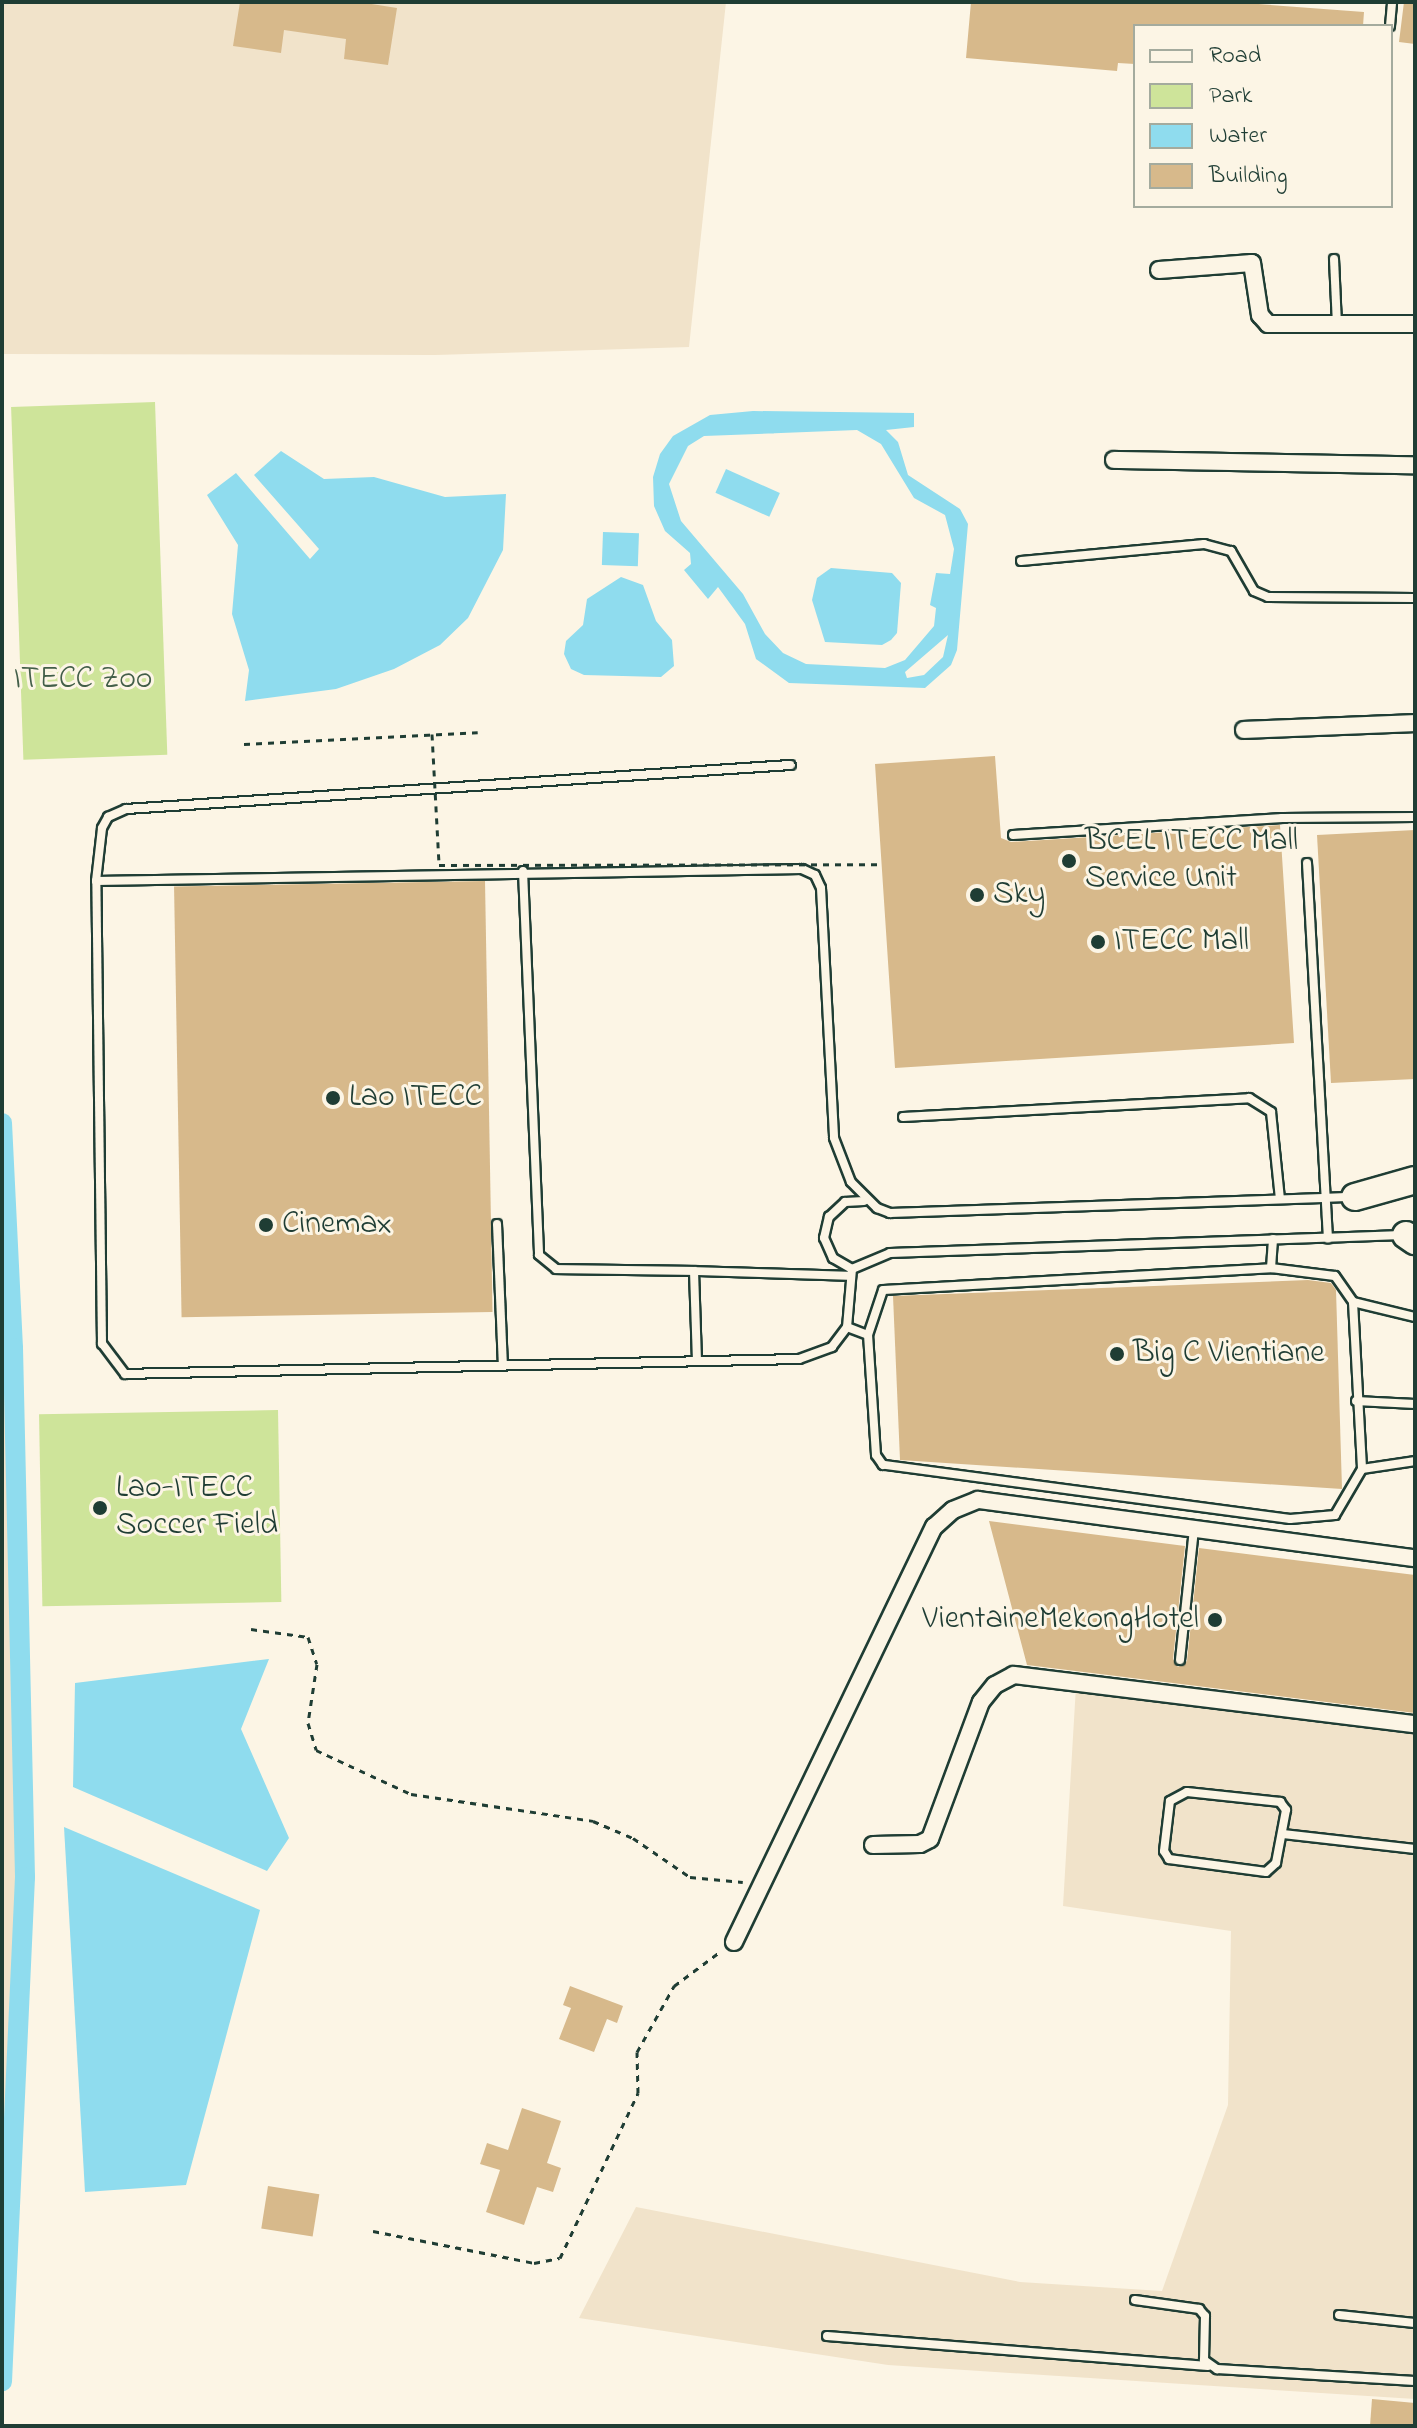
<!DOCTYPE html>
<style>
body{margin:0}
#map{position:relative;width:1417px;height:2428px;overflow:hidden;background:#fcf5e5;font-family:"Indie Flower",sans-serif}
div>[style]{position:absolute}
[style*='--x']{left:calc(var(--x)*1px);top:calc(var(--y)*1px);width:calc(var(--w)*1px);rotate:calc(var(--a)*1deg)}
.built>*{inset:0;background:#f1e3ca}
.green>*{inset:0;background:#cee49a;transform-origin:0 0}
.water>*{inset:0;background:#8fdcee;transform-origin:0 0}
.canal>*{height:20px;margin:-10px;padding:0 10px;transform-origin:10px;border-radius:10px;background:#8fdcee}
.building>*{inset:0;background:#d7b98b;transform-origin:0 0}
.path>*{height:3px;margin-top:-1.5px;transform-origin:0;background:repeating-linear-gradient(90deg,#1f3d34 0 6px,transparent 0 12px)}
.roads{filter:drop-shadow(2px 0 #1f3d34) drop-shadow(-2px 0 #1f3d34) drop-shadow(0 2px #1f3d34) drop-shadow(0 -2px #1f3d34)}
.service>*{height:8px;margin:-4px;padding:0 4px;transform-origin:4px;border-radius:4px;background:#fcf5e5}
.minor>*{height:16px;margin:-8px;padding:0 8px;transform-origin:8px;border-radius:8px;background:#fcf5e5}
.primary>*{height:26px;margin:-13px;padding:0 13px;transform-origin:13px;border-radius:13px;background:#fcf5e5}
.path-bridge>*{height:3px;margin-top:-1.5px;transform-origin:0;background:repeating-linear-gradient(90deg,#1f3d34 0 6px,transparent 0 12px)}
.dots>*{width:22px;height:22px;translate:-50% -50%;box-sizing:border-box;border:4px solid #fcf5e5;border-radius:50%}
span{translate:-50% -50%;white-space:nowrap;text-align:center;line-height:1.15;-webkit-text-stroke:6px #fcf5e5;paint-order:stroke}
.park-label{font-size:32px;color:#425e48}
.poi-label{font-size:32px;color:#1f3d34}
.left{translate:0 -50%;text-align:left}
.right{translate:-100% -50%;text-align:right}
.frame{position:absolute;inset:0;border:4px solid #1f3d34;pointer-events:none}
.legend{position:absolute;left:1133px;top:24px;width:260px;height:184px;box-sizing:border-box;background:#fcf5e5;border:2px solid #a4ab9e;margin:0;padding:10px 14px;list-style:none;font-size:24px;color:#1f3d34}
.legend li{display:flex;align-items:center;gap:16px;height:40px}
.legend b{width:40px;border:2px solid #a4ab9e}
</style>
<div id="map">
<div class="built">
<div style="clip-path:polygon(2px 2px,726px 2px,689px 347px,435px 355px,2px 354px)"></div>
<div style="clip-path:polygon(2px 1123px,13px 1348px,25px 1877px,2px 2382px)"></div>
<div style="clip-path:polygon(1076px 1686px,1415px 1733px,1415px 2399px,888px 2365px,579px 2318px,636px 2207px,1020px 2282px,1162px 2291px,1228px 2105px,1231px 1931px,1063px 1906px)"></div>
</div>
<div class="green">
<div style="left:155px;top:402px;width:353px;height:144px;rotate:88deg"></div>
<div style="left:278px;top:1410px;width:192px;height:239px;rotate:89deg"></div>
</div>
<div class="water">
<div style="clip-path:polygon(evenodd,753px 411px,914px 413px,914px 427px,886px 430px,898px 442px,908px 475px,960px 509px,968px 524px,957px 650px,951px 665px,925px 688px,789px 683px,756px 659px,745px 624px,718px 587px,708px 599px,684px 570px,691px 564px,690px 553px,665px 531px,654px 506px,653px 477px,660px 454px,673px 436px,710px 415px,753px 411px,857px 430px,881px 444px,914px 498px,945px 515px,954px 549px,950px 574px,936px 573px,930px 605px,936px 608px,934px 626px,905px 660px,885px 668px,806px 664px,783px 653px,765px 634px,743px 594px,681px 521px,669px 484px,688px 446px,704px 436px,857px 430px,753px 411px,948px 635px,943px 657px,924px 675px,907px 678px,905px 672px,948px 635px)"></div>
<div style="clip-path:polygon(281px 451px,324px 479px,374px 477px,445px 497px,506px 494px,503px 550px,468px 618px,440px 645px,394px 669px,336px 689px,245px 701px,249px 670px,232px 614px,238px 545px,207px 495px,236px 473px,310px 559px,319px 549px,254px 475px)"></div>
<div style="left:726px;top:469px;width:59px;height:26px;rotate:24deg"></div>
<div style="left:603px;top:532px;width:36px;height:33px;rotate:2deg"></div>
<div style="clip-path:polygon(831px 568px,892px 573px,901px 583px,897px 633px,891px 640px,882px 645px,825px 642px,812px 600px,817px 578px)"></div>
<div style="clip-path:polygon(621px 577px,643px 585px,656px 621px,672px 640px,674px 666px,661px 677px,584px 675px,571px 669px,564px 654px,566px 641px,583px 625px,587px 599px)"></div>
<div style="clip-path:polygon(269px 1659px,241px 1729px,289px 1838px,267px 1871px,73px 1787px,75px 1683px)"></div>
<div style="clip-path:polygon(64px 1827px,260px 1910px,186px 2185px,85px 2192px)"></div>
</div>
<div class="canal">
<div style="--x:2;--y:1123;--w:225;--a:87.2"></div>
<div style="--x:13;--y:1348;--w:529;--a:88.7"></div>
<div style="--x:25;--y:1877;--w:505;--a:92.61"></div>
</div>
<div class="building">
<div style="clip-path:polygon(240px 2px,359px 2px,397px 8px,388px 65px,344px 59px,346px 39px,284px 30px,281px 53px,233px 46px)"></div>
<div style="clip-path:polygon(971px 2px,1232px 2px,1364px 12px,1363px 26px,1135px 26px,1135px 64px,1118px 63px,1117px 71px,966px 58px)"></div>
<div style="clip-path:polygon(1404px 2px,1415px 2px,1415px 44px,1399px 42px)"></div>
<div style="clip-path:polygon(995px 756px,1001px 838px,1011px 842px,1280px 825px,1294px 1043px,895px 1068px,875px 764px)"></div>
<div style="clip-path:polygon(1415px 830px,1415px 1079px,1331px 1083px,1317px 835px)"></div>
<div style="left:485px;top:881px;width:431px;height:311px;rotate:89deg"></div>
<div style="clip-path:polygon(1308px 1280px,1331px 1283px,1336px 1290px,1342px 1489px,900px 1460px,893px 1296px)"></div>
<div style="clip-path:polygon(989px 1521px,1185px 1546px,1173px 1659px,1178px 1667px,1187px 1661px,1199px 1548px,1415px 1575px,1415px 1713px,1027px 1665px)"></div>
<div style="clip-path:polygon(570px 1986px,623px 2006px,617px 2023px,607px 2019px,594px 2052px,559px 2039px,571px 2008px,563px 2005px)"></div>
<div style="clip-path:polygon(522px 2108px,561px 2121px,547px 2163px,561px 2168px,553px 2192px,537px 2187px,524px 2225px,486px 2212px,500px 2170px,480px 2164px,487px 2143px,508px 2150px)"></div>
<div style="left:268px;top:2186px;width:52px;height:43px;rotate:9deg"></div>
<div style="clip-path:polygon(1372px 2399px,1415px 2403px,1415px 2426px,1370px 2426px)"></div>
</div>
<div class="path">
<div style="--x:244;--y:744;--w:234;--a:-2.9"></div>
<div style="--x:251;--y:1629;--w:58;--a:8"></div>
<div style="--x:308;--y:1637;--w:28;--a:72"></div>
<div style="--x:317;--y:1664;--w:60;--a:98.7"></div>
<div style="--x:308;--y:1723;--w:28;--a:73"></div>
<div style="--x:316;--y:1750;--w:105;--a:24.9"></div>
<div style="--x:411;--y:1794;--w:184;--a:8.4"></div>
<div style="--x:593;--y:1821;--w:43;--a:23"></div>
<div style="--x:633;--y:1838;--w:69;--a:34.4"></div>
<div style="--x:690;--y:1877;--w:53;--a:5.4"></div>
<div style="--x:373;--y:2231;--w:164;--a:11.2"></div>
<div style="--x:534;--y:2263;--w:26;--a:-11"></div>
<div style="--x:560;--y:2258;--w:183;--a:-64.7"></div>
<div style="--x:638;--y:2093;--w:41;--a:-91.4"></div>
<div style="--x:637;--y:2052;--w:76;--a:-60.7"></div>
<div style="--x:674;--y:1986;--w:59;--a:-36.7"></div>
</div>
<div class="roads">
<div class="service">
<div style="--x:1390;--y:26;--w:24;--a:-85"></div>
<div style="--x:1334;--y:259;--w:65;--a:87.4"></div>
<div style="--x:1021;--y:561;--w:184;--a:-5.3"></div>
<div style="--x:1204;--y:544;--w:28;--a:15"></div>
<div style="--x:1231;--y:551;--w:46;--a:60.1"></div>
<div style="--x:1254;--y:591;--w:15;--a:23"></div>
<div style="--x:1268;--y:597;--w:147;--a:0.4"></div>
<div style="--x:1013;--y:835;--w:270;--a:-3.6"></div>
<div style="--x:1282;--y:818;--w:133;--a:-0.4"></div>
<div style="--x:1307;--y:863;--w:376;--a:86.8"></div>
<div style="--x:523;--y:871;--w:384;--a:87.6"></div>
<div style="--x:539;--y:1255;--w:22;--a:39"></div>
<div style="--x:556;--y:1269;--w:138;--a:0.8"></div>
<div style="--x:694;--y:1271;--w:90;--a:88.1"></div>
<div style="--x:96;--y:881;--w:53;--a:-83.5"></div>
<div style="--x:102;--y:828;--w:13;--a:-61"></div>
<div style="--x:108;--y:817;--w:20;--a:-24"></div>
<div style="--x:126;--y:809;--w:666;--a:-3.79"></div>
<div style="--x:903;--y:1117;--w:347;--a:-3.1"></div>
<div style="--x:1249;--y:1098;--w:26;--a:32"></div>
<div style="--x:1271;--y:1112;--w:87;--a:84.1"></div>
<div style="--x:497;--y:1224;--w:141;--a:87.6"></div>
<div style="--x:1271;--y:1268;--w:64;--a:7.1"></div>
<div style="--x:1335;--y:1276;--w:32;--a:55"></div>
<div style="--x:1353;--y:1302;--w:167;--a:86.9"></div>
<div style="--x:1362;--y:1469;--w:53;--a:120.4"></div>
<div style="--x:1335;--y:1515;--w:45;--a:174.9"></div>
<div style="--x:1290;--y:1519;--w:411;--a:-172.4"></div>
<div style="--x:883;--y:1465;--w:12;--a:-125"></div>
<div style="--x:876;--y:1455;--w:120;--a:-93.8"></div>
<div style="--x:868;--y:1335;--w:47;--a:-71.6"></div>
<div style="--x:883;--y:1290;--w:389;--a:-3.2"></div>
<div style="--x:1271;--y:1268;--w:29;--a:-86"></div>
<div style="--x:852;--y:1269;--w:58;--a:94.9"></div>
<div style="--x:847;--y:1327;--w:25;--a:127"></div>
<div style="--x:832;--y:1347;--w:35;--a:160"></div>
<div style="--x:799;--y:1359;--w:674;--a:178.73"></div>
<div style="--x:125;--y:1374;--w:38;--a:-127"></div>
<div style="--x:102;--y:1344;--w:463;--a:-90.7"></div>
<div style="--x:96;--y:881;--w:706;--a:-0.97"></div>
<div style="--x:802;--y:869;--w:14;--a:25"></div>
<div style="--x:815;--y:875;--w:14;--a:65"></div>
<div style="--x:821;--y:888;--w:250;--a:87"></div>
<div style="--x:834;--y:1138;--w:47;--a:68.9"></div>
<div style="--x:851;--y:1182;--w:37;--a:45"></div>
<div style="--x:877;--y:1208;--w:14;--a:21"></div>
<div style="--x:890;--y:1213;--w:463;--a:-2"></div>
<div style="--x:852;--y:1269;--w:41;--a:-22.8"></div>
<div style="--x:890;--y:1253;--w:512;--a:-2.01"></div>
<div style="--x:852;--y:1269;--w:22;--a:-150"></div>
<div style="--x:833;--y:1258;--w:22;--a:-114"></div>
<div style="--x:824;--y:1238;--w:22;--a:-77"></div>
<div style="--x:829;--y:1217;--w:22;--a:-43"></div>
<div style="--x:845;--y:1202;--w:19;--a:-3"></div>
<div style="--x:694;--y:1271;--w:157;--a:1.8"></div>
<div style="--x:1353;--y:1302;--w:64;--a:13.6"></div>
<div style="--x:847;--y:1327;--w:22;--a:21"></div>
<div style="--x:1356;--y:1401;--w:59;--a:2.9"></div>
<div style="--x:1362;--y:1469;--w:54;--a:-8.6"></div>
<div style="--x:1180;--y:1660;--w:132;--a:-83.9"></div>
<div style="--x:1187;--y:1792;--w:94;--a:6.1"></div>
<div style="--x:1280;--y:1802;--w:10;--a:53"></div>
<div style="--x:1286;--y:1810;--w:54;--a:100.7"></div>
<div style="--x:1276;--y:1863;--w:13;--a:138"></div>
<div style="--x:1266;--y:1872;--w:98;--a:-172.4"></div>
<div style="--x:1169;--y:1859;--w:9;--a:-122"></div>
<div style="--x:1164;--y:1851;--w:50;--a:-83.2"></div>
<div style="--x:1170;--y:1801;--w:19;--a:-28"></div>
<div style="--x:1283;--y:1834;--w:133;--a:6.5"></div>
<div style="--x:1135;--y:2300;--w:65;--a:8"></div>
<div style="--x:1199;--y:2309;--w:9;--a:49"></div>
<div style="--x:1205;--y:2316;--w:44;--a:91.3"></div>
<div style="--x:1204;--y:2360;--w:16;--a:35"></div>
<div style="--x:1217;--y:2369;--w:198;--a:3.5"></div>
<div style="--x:1339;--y:2315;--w:76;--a:6"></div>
<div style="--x:827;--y:2336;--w:382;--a:4.5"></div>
</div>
<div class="minor">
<div style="--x:1159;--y:270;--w:93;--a:-4.3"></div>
<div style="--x:1252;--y:263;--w:53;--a:81.3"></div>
<div style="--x:1260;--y:315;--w:12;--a:48"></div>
<div style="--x:1268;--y:324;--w:147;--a:0"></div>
<div style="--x:1114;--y:460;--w:301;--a:1"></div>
<div style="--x:1244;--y:730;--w:171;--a:-2.3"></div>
<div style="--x:873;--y:1845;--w:47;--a:-1.2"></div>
<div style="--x:920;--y:1844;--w:11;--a:-27"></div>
<div style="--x:930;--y:1839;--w:146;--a:-69.6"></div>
<div style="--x:981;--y:1702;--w:22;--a:-51"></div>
<div style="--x:995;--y:1685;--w:21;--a:-28"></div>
<div style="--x:1014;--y:1675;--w:404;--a:7"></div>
<div style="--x:734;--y:1942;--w:461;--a:-64.3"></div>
<div style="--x:934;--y:1527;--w:25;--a:-42"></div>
<div style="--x:953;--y:1510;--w:27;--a:-22"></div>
<div style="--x:978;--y:1500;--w:441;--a:7.6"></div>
</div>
<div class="primary">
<div style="--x:1355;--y:1197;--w:62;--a:-15.8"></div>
<div style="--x:1406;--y:1235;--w:11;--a:34"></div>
</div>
</div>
<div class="path-bridge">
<div style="--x:432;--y:734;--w:131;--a:86.9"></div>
<div style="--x:439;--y:865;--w:443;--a:-0.1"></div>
</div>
<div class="dots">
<div style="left:1069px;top:861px;background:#1f3d34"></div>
<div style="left:977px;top:895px;background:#1f3d34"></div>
<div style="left:1098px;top:942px;background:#1f3d34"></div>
<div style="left:333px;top:1098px;background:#1f3d34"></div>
<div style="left:266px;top:1225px;background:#1f3d34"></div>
<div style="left:1117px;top:1354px;background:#1f3d34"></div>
<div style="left:100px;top:1508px;background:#1f3d34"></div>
<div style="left:1215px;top:1620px;background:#1f3d34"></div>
</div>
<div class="park-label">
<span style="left:83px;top:680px">ITECC Zoo</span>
</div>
<div class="poi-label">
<span class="left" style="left:1085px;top:861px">BCEL ITECC Mall<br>Service Unit</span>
<span class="left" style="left:993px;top:895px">Sky</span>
<span class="left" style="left:1114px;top:942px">ITECC Mall</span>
<span class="left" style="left:349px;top:1098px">Lao ITECC</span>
<span class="left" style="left:282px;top:1225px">Cinemax</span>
<span class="left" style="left:1133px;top:1354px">Big C Vientiane</span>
<span class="left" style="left:116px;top:1508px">Lao-ITECC<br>Soccer Field</span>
<span class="right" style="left:1199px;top:1620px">VientaineMekongHotel</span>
</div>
<div class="frame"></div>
<ul class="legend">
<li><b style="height:10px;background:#fcf5e5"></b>Road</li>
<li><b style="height:22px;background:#cee49a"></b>Park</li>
<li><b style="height:22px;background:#8fdcee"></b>Water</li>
<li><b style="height:22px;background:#d7b98b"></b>Building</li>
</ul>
</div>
